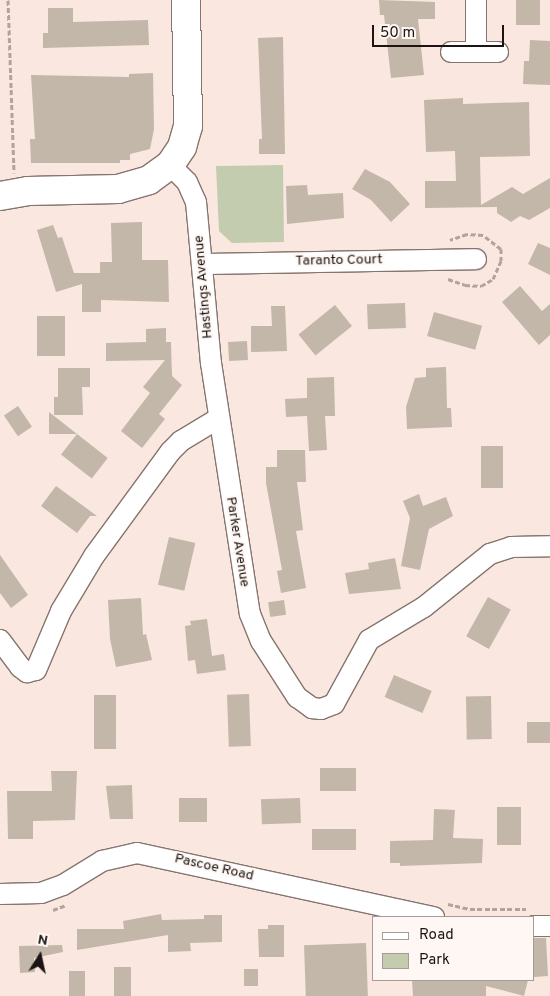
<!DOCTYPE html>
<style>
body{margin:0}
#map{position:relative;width:550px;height:996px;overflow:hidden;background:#fae7df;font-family:Overpass,sans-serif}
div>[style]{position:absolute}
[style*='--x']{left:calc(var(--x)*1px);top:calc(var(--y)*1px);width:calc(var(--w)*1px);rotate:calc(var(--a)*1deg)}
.green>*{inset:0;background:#c4ccaf}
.building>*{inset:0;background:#c2b7a9;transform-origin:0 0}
.path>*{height:3px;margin-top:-1.5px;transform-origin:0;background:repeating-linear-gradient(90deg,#b2a39d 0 5px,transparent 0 7.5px)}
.roads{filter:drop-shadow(1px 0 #85756e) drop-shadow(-1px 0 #85756e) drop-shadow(0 1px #85756e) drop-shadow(0 -1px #85756e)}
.street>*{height:20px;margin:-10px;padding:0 10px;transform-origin:10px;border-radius:10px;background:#fff}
.secondary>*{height:28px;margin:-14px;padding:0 14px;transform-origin:14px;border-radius:14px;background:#fff}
span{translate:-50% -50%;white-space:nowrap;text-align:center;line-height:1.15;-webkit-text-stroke:4px #fef7f3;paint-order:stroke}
.street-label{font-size:14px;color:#1b1412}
.legend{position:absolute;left:372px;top:916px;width:162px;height:65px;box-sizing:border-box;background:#fef7f3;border:1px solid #a39c99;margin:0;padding:6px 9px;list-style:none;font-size:15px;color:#1b1412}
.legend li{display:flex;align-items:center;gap:10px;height:25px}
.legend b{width:25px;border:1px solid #a39c99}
.north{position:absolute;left:15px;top:931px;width:50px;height:50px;-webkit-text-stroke:4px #fef7f3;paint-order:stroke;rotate:10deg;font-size:14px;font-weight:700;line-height:20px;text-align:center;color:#1b1412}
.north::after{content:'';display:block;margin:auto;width:18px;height:22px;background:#1b1412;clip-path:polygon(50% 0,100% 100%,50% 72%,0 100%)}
.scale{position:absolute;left:372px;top:25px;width:132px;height:22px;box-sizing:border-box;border:2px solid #1b1412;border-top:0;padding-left:6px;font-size:15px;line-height:18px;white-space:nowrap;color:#1b1412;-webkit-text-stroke:4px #fef7f3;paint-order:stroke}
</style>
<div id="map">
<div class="green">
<div style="clip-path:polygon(283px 165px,284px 242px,232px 243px,219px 231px,216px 166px)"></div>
</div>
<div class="building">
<div style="clip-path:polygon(379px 0,435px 2px,435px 19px,418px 19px,424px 75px,391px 78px,384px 15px,380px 15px)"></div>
<div style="left:516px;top:0;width:24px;height:25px"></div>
<div style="clip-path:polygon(48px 8px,73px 8px,73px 22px,148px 20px,149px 45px,43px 48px,43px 33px,48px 33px)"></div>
<div style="clip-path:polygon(283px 37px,285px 154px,259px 154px,259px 139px,262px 139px,258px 38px)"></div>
<div style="clip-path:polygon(530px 40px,550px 41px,550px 85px,523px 84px,524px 61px,529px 61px)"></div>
<div style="clip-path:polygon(153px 73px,154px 129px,150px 149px,130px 154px,130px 160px,120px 160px,120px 163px,31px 163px,30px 139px,35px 139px,31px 75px,129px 77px,129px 74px)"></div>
<div style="clip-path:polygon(463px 98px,463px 104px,529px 102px,530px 156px,480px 157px,481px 205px,512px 187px,523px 194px,550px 178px,550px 208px,529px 220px,520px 216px,511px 222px,497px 213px,497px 207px,425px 208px,425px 181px,456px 181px,455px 151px,426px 152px,424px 100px)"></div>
<div style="clip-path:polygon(365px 169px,390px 182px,410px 204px,391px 222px,371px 200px,352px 189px)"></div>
<div style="clip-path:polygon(307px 185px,308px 195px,343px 193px,344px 218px,287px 224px,286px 186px)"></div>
<div style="clip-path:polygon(142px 222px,142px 260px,168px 260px,169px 302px,101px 300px,101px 312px,82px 312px,82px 284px,56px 292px,37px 230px,53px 225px,58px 238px,62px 237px,74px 273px,100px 273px,100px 262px,112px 262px,111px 223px)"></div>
<div style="clip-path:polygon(538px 243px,550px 248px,550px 275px,528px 264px)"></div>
<div style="clip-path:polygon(520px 286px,542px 311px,550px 304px,550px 335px,539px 345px,502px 302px)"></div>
<div style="left:405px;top:303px;width:25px;height:38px;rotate:88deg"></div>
<div style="left:335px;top:305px;width:27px;height:47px;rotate:51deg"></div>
<div style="clip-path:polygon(271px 306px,285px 306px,287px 351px,251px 352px,251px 326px,272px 326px)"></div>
<div style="left:434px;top:312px;width:50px;height:25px;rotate:16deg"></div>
<div style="left:65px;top:316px;width:40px;height:28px;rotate:90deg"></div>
<div style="clip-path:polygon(166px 328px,166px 342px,171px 342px,172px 376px,182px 385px,159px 414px,165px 419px,142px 448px,121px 431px,150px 393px,143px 387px,165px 360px,106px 361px,106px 343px,146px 342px,146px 329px)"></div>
<div style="left:247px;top:341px;width:19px;height:19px;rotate:87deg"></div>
<div style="clip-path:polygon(446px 367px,447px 408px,451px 408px,452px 427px,407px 429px,406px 407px,415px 378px,426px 377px,426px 368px)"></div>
<div style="clip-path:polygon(58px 368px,90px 368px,90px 387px,82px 387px,83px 415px,54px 415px,54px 397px,58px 397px)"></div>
<div style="clip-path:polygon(334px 377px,335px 416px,325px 416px,327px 450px,309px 451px,307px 416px,286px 417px,285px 399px,307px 398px,307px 378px)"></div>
<div style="left:18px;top:406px;width:25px;height:17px;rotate:56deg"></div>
<div style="clip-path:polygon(49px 412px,77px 434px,49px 434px)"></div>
<div style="left:77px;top:434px;width:39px;height:26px;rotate:38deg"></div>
<div style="left:481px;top:446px;width:22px;height:42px"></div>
<div style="clip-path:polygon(277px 450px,305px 450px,306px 482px,297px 482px,303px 530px,296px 531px,306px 588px,281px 593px,277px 571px,282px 570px,266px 483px,266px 467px,277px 467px)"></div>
<div style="clip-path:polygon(56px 486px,97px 516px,90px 516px,77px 533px,41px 506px)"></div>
<div style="clip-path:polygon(419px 494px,423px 506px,446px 497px,453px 516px,429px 529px,420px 570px,401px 566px,410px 518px,403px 501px)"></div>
<div style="left:169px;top:537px;width:27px;height:49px;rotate:13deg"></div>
<div style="clip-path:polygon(0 555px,28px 595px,11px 608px,0 593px)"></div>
<div style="clip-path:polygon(395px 558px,401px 589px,349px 594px,345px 573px,369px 569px,368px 563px)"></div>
<div style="left:488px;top:597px;width:26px;height:45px;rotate:29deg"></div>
<div style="clip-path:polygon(141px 598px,143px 635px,146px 634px,152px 660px,116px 667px,110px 639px,108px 600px)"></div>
<div style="left:284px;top:600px;width:15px;height:16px;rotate:82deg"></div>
<div style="clip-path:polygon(207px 619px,212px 656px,224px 654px,226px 670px,197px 674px,195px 660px,188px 661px,185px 626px,191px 625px,190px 621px)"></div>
<div style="left:394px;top:675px;width:41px;height:24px;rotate:23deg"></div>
<div style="left:249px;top:694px;width:52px;height:22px;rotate:88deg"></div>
<div style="left:94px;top:695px;width:22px;height:54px"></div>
<div style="left:491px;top:696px;width:43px;height:25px;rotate:89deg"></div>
<div style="left:550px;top:722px;width:21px;height:23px;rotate:90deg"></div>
<div style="left:356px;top:768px;width:23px;height:36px;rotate:90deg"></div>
<div style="clip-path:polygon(51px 771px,77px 771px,75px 820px,33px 821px,33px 839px,8px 839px,7px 791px,52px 791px)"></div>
<div style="clip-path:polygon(132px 785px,133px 819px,110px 819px,106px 786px)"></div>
<div style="left:207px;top:798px;width:24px;height:28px;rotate:90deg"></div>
<div style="left:300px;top:798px;width:25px;height:39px;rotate:88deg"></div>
<div style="left:497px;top:807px;width:24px;height:38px"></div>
<div style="clip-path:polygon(434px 809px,455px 810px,453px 838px,483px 839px,482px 863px,400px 866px,400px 863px,390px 863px,390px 841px,433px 840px)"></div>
<div style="left:312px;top:829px;width:44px;height:21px"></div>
<div style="clip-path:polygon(161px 914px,162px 920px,204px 919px,204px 915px,222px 915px,222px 942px,190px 943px,191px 951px,168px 952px,168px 935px,77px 950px,77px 929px,124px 929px,123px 921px)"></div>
<div style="clip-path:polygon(268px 925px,284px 925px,284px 957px,259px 957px,258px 929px,268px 929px)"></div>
<div style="clip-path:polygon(534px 938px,546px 938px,548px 976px,534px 977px)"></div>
<div style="left:366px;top:943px;width:53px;height:62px;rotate:88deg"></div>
<div style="clip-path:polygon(62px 945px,63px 952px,34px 958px,35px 972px,20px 973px,19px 946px)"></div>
<div style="left:114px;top:967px;width:17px;height:29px"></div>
<div style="left:244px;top:969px;width:14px;height:17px"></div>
<div style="left:69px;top:971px;width:16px;height:25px"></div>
<div style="clip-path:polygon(412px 980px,528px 980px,524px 996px,486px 986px,486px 996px,413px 996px)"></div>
</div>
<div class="path">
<div style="--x:8;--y:0;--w:173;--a:88"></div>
<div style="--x:448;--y:279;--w:18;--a:19"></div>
<div style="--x:465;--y:285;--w:16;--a:4"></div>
<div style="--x:481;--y:286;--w:14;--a:-30"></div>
<div style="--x:493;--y:279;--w:20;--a:-66"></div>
<div style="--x:501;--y:261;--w:12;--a:-90"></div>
<div style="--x:501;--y:249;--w:23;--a:-142"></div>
<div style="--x:483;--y:235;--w:16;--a:-176"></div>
<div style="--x:467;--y:234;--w:18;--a:161"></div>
<div style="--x:448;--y:904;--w:23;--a:13"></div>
<div style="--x:470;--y:909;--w:56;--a:0"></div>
<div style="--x:53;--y:910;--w:14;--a:-21"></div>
</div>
<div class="roads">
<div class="street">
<div style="--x:451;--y:52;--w:47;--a:0"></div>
<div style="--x:476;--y:52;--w:52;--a:-90"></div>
<div style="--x:170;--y:165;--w:24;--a:45"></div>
<div style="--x:187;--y:182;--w:22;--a:66"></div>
<div style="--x:196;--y:202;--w:162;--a:84.7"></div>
<div style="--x:211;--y:363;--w:254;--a:81.2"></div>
<div style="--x:250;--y:614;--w:29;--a:68"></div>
<div style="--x:261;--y:641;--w:67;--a:57.3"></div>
<div style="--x:297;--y:697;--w:19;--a:36"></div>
<div style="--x:312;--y:708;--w:9;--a:6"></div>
<div style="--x:321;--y:709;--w:14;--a:-21"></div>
<div style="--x:334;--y:704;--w:73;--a:-61.3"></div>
<div style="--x:369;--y:640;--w:64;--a:-31"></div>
<div style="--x:424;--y:607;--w:85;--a:-38.8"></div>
<div style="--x:490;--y:554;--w:22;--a:-18"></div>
<div style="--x:511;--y:547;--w:39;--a:-1"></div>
<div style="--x:202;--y:264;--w:274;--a:-1"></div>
<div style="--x:0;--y:640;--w:34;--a:53"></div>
<div style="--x:20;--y:667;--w:9;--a:36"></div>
<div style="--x:27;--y:672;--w:9;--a:-13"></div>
<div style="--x:36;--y:670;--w:64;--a:-67"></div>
<div style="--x:61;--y:611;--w:64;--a:-59"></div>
<div style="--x:94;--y:556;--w:129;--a:-53.8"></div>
<div style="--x:170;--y:452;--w:16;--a:-45"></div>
<div style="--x:181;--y:441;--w:44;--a:-31.2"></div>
<div style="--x:0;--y:894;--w:41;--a:-1.4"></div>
<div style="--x:41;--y:893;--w:23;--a:-20"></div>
<div style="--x:63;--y:885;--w:46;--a:-31.6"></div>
<div style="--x:102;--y:861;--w:36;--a:-13"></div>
<div style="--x:137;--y:853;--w:304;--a:12.2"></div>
<div style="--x:534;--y:926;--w:16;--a:0"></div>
</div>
<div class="secondary">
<div style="--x:0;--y:196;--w:28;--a:-10"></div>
<div style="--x:28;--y:191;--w:90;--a:-1.3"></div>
<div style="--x:118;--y:189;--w:32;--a:-16"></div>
<div style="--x:149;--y:180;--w:26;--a:-36"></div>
<div style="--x:170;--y:165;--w:22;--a:-56"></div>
<div style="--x:182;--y:147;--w:22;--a:-74"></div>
<div style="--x:188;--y:126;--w:126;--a:-90.9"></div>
</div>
</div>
<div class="street-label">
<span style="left:339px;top:261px;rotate:-1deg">Taranto Court</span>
<span style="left:204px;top:287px;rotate:-95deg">Hastings Avenue</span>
<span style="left:237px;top:542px;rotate:81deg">Parker Avenue</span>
<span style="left:214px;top:868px;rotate:13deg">Pascoe Road</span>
</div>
<ul class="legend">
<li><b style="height:6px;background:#fff"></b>Road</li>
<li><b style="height:14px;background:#c4ccaf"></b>Park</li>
</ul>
<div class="north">N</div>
<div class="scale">50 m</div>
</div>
